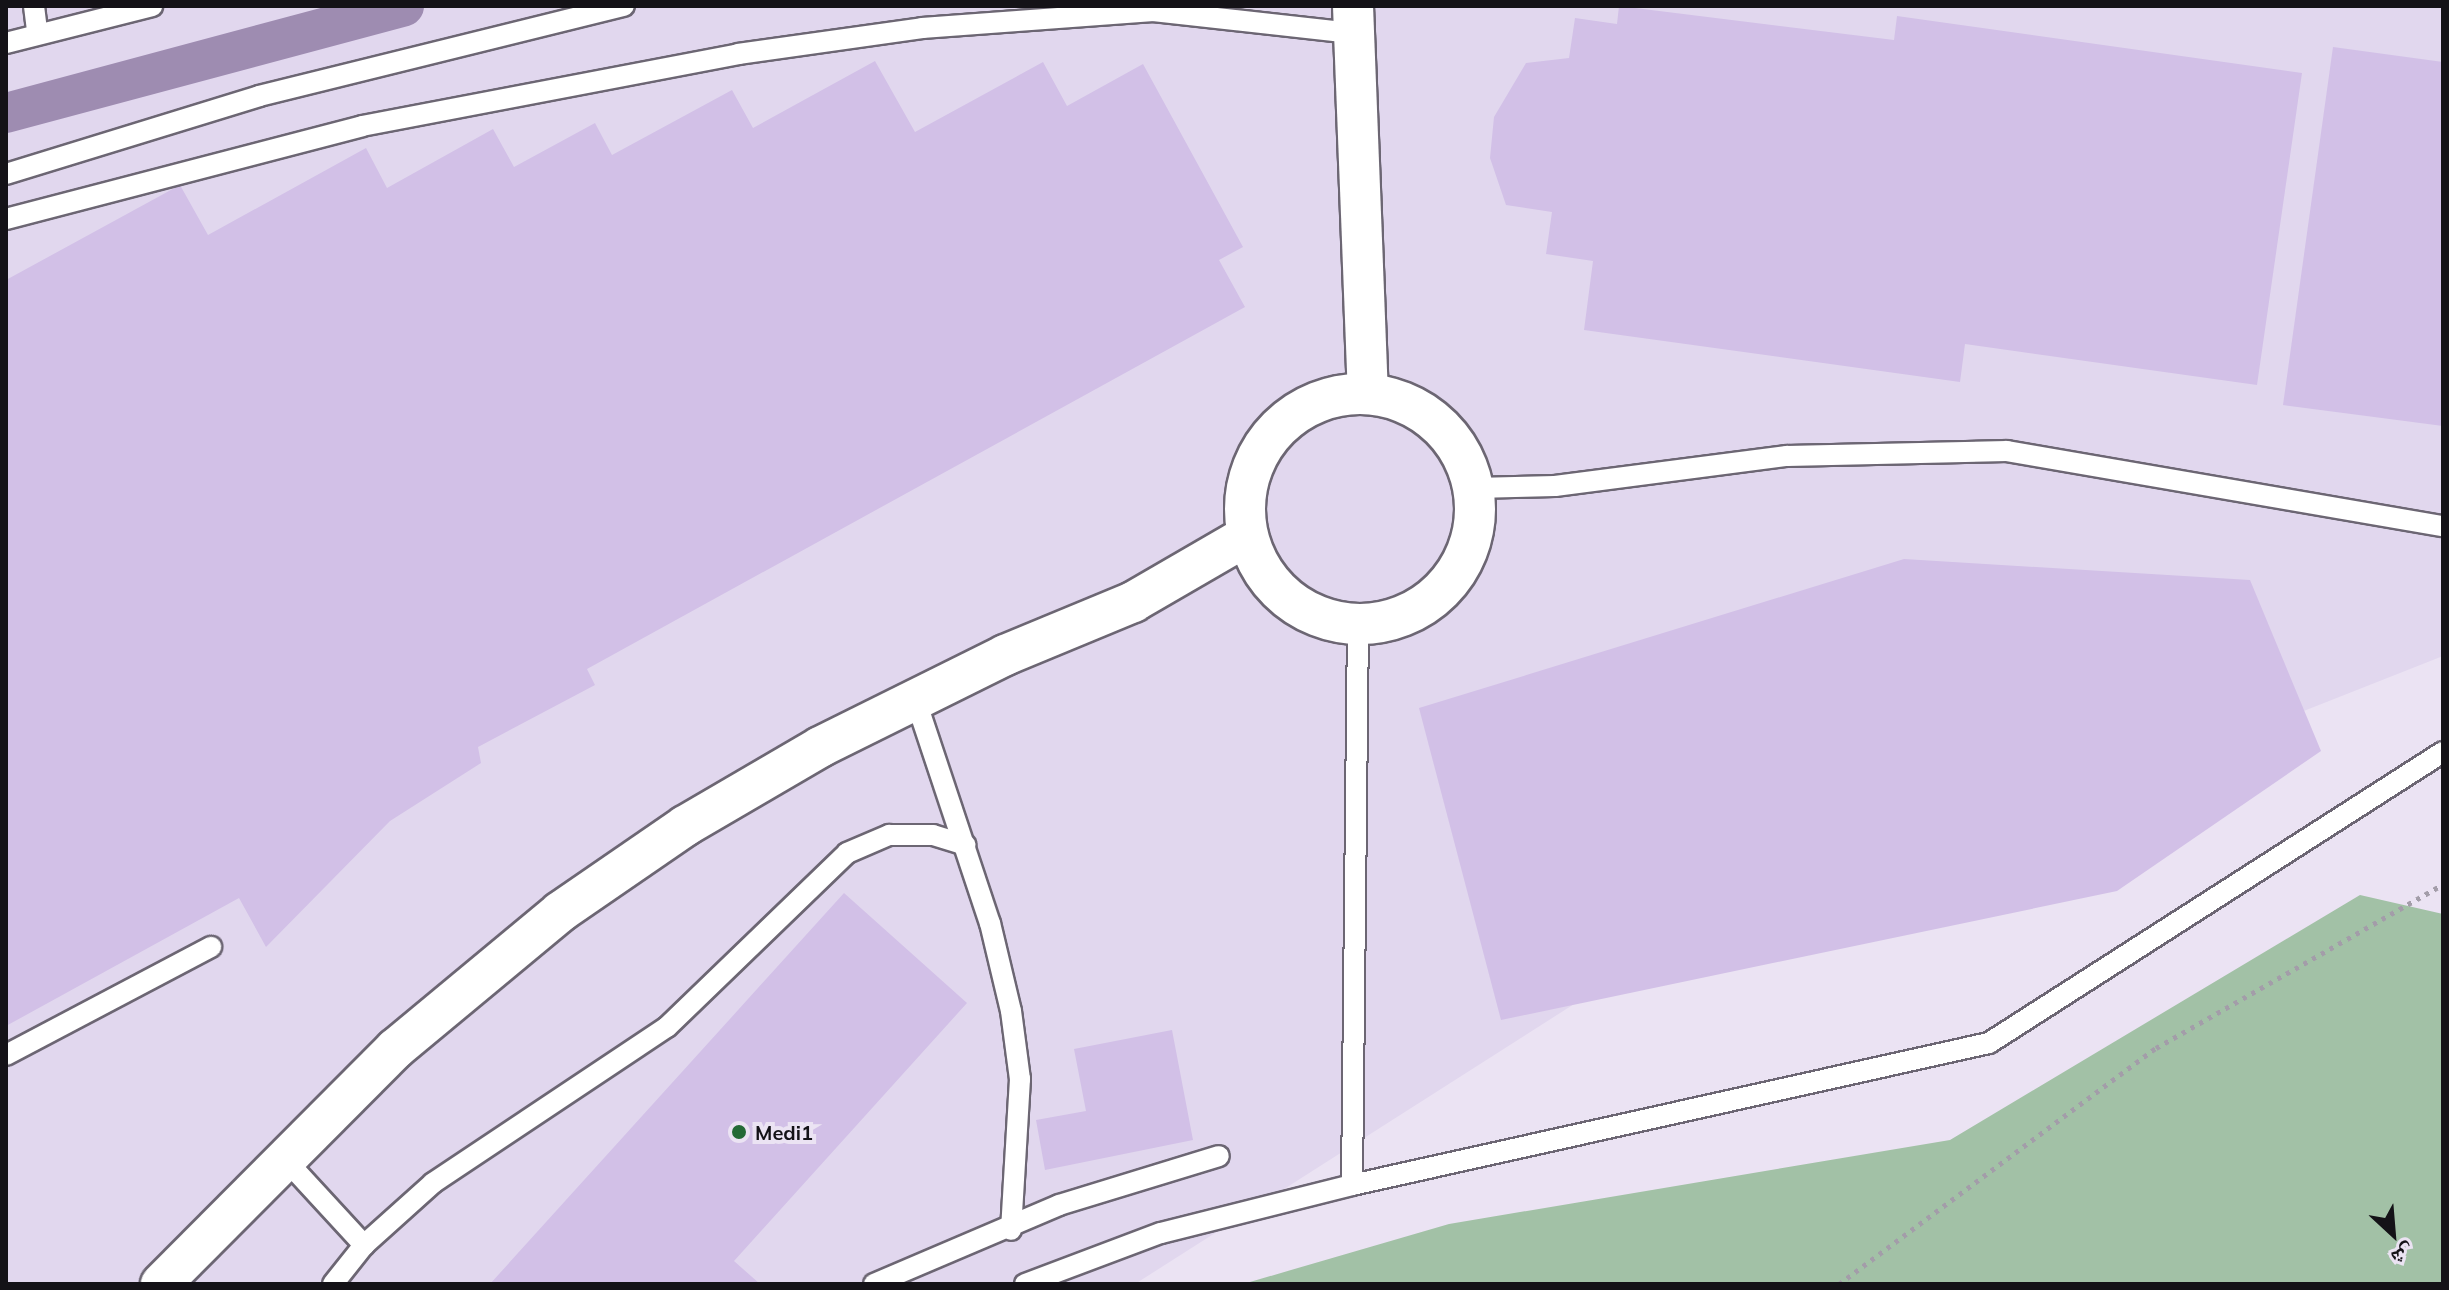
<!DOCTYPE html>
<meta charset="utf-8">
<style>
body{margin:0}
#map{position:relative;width:2449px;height:1290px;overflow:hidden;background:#ebe3f3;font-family:Mulish,"Noto Naskh Arabic",sans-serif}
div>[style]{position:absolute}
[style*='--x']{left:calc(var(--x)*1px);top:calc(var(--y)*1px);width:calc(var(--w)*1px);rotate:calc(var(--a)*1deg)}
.built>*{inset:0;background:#e1d7ee}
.green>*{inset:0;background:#a2c1a6}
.canal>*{height:40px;margin:-20px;padding:0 20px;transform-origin:20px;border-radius:20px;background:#9e8cb1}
.building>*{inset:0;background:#d2c0e7}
.path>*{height:5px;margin-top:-2.5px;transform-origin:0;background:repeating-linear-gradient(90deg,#a39da9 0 4px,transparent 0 10px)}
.roads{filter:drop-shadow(2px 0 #6c6673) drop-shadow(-2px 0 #6c6673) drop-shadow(0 2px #6c6673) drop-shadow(0 -2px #6c6673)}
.lane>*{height:20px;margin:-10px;padding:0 10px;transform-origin:10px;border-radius:10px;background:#fff}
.street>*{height:40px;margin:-20px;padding:0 20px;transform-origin:20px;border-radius:20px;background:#fff}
.street>.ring{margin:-20px;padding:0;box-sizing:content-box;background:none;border:40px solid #fff;border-radius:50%}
.dots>*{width:22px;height:22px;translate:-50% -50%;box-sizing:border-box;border:4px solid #ebe3f3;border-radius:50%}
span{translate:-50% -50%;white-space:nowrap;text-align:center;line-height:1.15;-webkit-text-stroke:8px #ebe3f3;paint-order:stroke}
.poi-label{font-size:20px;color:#141217;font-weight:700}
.left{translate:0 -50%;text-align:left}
.frame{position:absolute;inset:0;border:8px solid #141217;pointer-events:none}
.north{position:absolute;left:2353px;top:1194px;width:80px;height:80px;-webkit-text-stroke:6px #ebe3f3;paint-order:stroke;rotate:154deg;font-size:22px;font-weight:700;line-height:32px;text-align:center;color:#141217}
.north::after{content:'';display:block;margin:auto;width:28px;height:36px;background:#141217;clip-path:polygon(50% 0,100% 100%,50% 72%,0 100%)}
</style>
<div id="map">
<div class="built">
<div style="clip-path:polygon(6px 6px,2443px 6px,2443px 656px,1593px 992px,1135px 1284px,6px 1284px)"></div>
</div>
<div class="green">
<div style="clip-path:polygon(2360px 895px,2443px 914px,2443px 1284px,1243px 1284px,1449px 1224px,1950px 1140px)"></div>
</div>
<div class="canal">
<div style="--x:6;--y:113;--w:412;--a:-15"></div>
</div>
<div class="building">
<div style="clip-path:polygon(1619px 6px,1894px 40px,1897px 16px,2302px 73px,2257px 385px,1965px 344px,1960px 382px,1584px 330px,1593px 261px,1546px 254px,1552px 212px,1506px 205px,1490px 158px,1494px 117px,1526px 63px,1569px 58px,1575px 18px,1617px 24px)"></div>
<div style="clip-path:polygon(2333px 47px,2443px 62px,2443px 426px,2283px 405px)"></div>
<div style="clip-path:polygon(875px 61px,915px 132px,1043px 62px,1067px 106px,1143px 64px,1243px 247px,1219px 260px,1245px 307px,587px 669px,595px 685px,478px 747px,481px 763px,390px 821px,266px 947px,239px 898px,6px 1026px,6px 280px,180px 185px,208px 235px,366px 148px,387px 188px,493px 129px,514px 167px,595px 123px,612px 155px,732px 90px,753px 128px)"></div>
<div style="clip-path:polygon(1904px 559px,2250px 580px,2321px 751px,2117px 891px,1501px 1020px,1419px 708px)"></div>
<div style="clip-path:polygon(844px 893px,967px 1003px,734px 1261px,760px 1284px,490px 1284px)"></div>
<div style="clip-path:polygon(1172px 1030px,1193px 1140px,1045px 1170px,1036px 1120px,1086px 1111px,1074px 1049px)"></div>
</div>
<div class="path">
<div style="--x:1839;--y:1284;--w:395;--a:-36.7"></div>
<div style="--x:2156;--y:1048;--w:331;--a:-29.7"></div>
</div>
<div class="roads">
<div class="lane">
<div style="--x:34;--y:6;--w:26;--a:83"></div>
<div style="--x:6;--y:43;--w:151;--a:-14.2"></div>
<div style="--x:6;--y:174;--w:265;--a:-17.1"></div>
<div style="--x:259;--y:96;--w:376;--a:-13.9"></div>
<div style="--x:6;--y:219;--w:368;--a:-14.6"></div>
<div style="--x:362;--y:126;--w:383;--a:-10.8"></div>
<div style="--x:738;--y:54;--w:186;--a:-8"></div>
<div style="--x:922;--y:28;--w:232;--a:-4.2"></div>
<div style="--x:1153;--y:11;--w:200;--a:6.3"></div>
<div style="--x:1475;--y:488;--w:80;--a:-1.4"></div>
<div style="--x:1555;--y:486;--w:234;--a:-7.4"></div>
<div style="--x:1787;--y:456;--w:220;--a:-1.3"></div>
<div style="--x:2007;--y:451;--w:442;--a:9.8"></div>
<div style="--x:915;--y:698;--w:237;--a:71.6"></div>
<div style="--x:990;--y:923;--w:90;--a:76.6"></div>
<div style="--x:1011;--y:1011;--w:69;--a:82.5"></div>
<div style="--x:1020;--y:1079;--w:151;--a:93.4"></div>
<div style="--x:6;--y:1055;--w:232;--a:-27.8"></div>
<div style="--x:283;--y:1157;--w:120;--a:47.4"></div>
<div style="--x:1352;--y:1185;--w:653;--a:-12.57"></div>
<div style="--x:1989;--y:1043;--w:539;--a:-32.66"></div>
<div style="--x:333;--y:1284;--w:50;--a:-51.5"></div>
<div style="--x:364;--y:1245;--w:93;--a:-41.9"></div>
<div style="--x:433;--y:1183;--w:281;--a:-33.7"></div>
<div style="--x:667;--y:1027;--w:250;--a:-44"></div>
<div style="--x:847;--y:853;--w:46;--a:-23.2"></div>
<div style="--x:889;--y:835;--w:44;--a:0"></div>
<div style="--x:933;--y:835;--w:34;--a:17"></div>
<div style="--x:874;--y:1284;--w:201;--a:-23.1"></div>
<div style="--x:1059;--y:1205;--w:167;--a:-17"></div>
<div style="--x:1025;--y:1284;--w:145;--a:-20.6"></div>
<div style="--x:1161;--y:1233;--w:197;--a:-14.1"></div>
<div style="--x:1352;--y:1185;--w:560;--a:-89.39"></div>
</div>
<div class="street">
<div style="--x:1353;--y:6;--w:387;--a:87.8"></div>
<div class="ring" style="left:1245px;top:394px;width:190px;height:190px"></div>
<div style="--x:161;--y:1284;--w:332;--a:-45.1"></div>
<div style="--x:395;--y:1049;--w:214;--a:-39.7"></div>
<div style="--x:560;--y:912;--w:152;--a:-34.5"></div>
<div style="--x:685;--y:826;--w:156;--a:-30.3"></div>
<div style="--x:820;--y:747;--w:207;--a:-26.4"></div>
<div style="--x:1005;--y:655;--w:139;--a:-22.5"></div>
<div style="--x:1133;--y:602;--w:132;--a:-30.1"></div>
</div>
</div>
<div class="dots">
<div style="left:739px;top:1132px;background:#246a36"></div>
</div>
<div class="poi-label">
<span class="left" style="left:755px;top:1132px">Medi1</span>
</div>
<div class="frame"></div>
<div class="north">ش</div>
</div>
